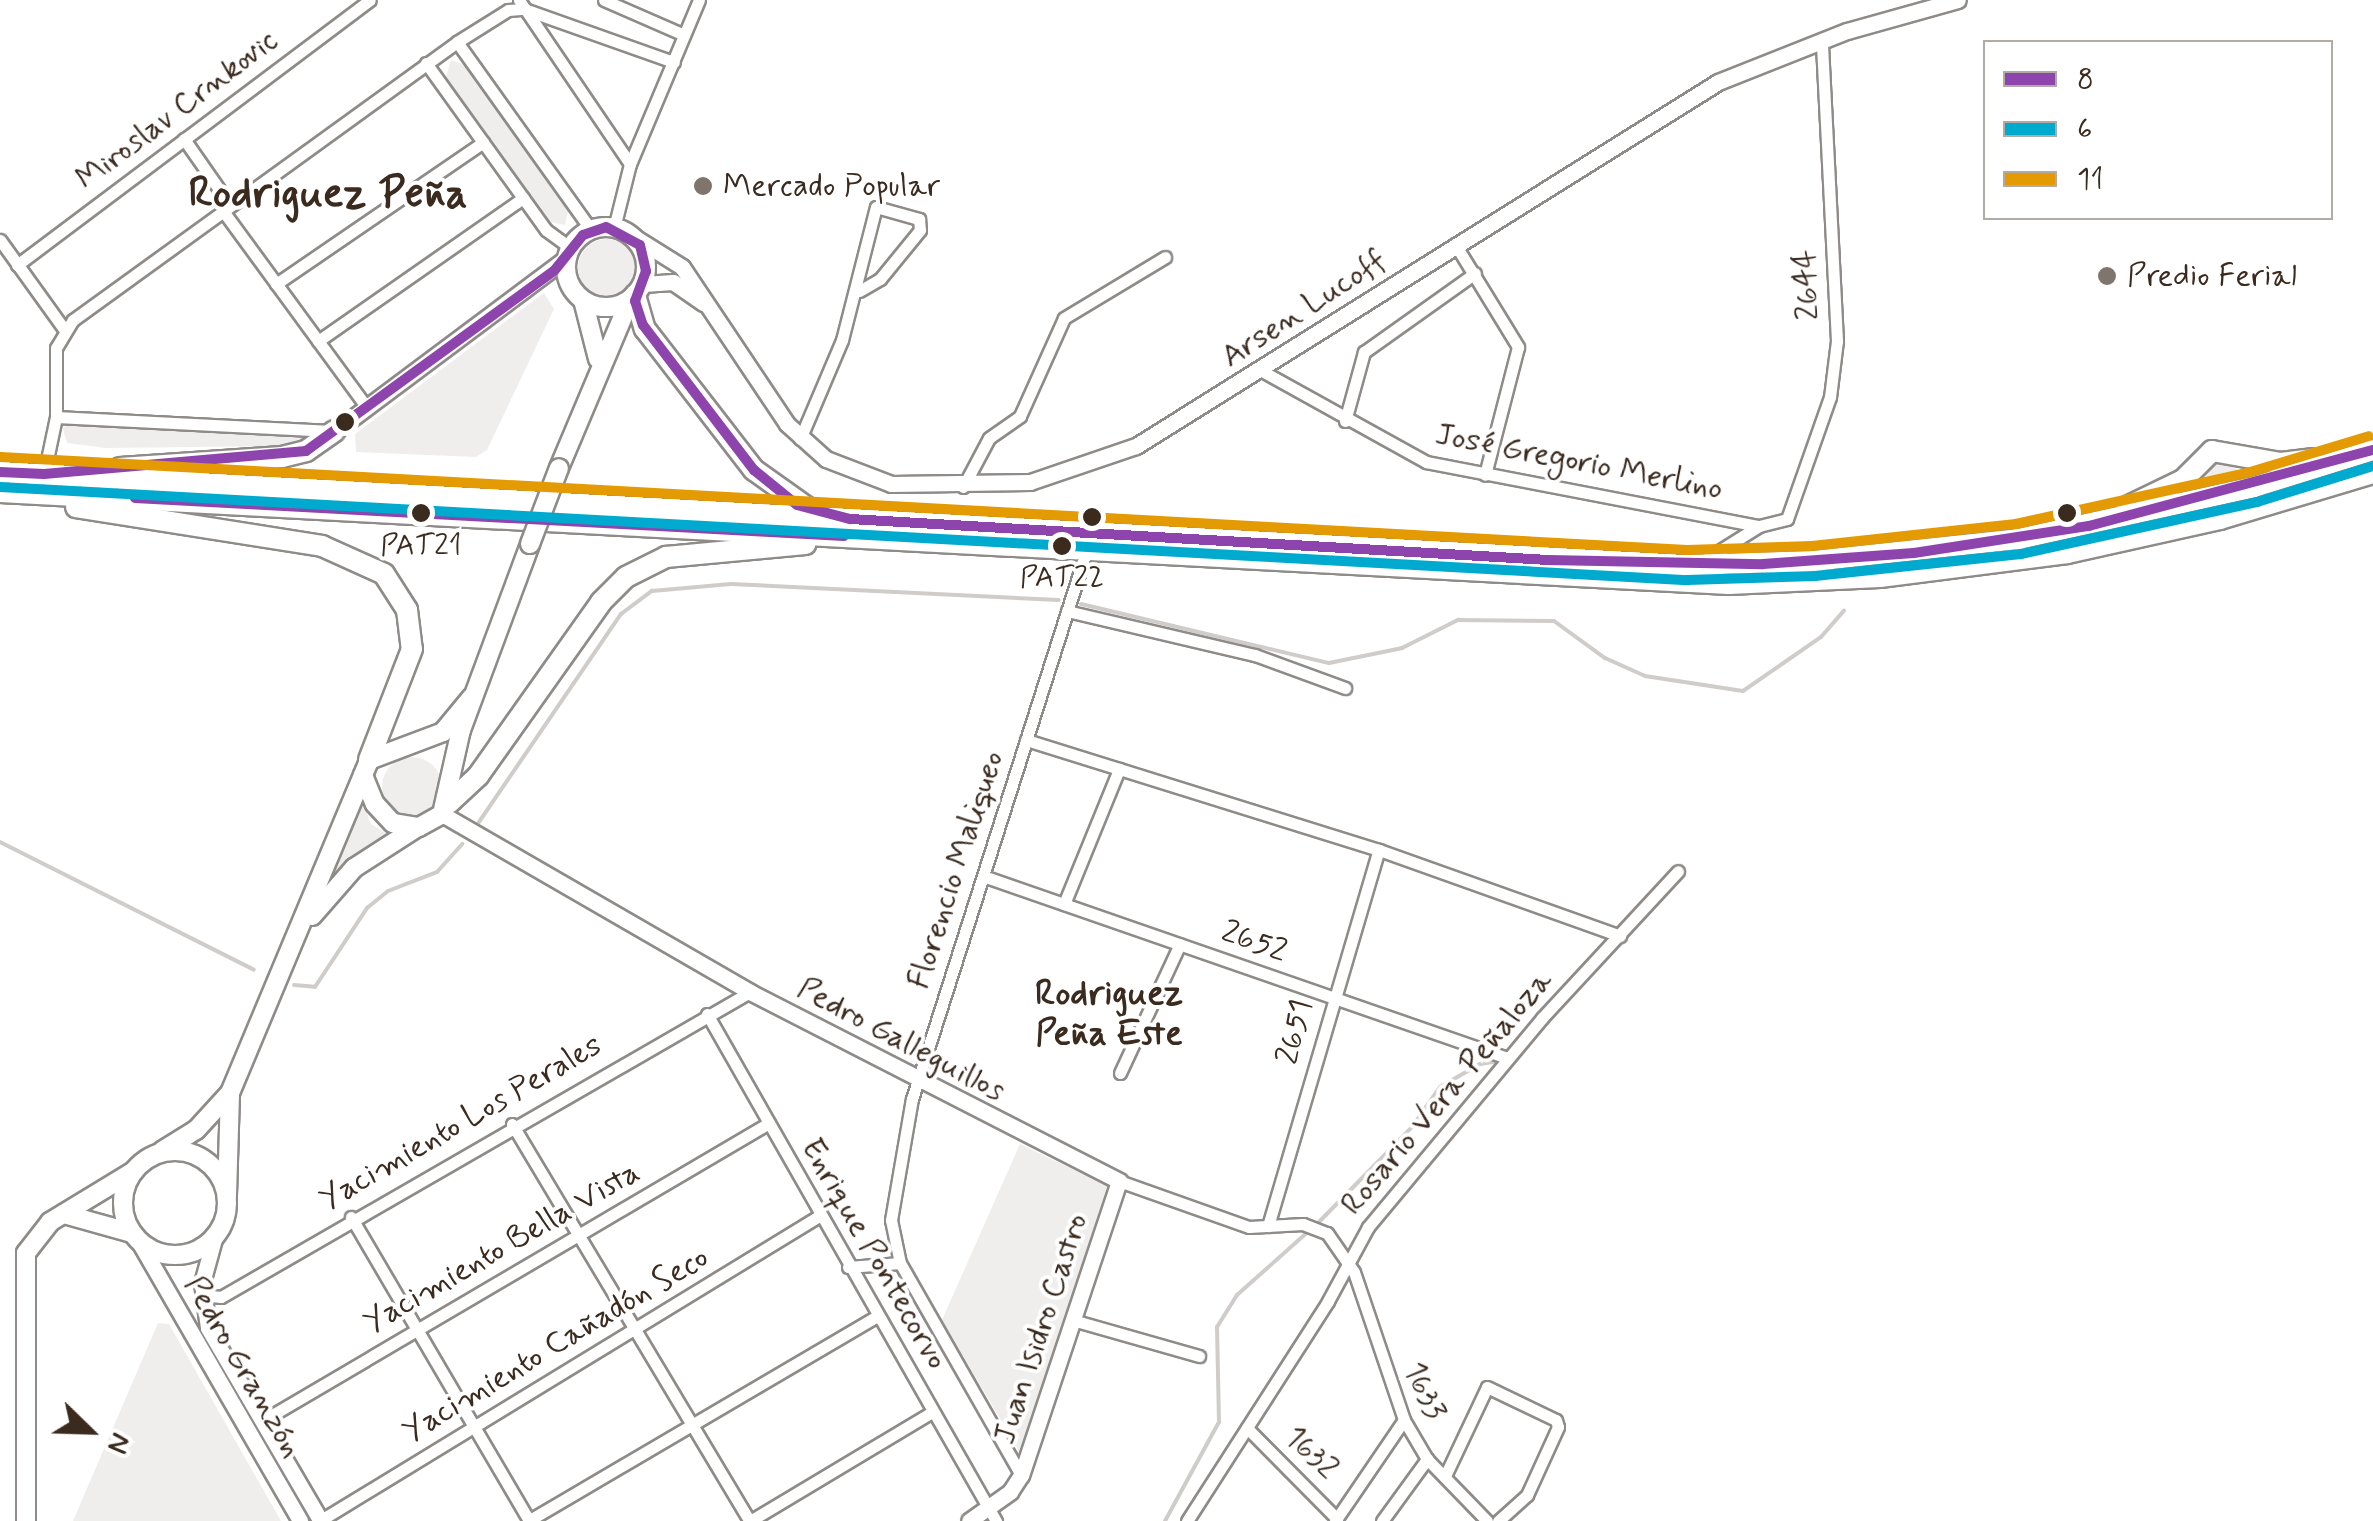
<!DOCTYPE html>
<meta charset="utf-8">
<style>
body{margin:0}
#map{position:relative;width:2373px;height:1521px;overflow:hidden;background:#fff;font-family:Mynerve,sans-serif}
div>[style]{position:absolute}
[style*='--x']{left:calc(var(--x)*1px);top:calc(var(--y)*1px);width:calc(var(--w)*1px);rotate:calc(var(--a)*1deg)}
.built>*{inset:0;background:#efeeed}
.round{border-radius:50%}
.stream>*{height:4px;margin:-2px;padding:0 2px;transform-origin:2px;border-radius:2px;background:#d0ccca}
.roads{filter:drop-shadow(2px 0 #8e8b88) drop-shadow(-2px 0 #8e8b88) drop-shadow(0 2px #8e8b88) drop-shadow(0 -2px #8e8b88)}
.street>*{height:11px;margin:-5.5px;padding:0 5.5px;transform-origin:5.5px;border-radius:5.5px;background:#fff}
.secondary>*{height:15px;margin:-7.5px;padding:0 7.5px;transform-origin:7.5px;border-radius:7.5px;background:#fff}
.primary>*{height:18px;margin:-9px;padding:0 9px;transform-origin:9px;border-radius:9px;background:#fff}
.primary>.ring{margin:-9px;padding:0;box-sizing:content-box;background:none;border:18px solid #fff;border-radius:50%}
.highway>*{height:20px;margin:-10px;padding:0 10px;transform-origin:10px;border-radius:10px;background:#fff}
.bridges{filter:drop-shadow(2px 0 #8e8b88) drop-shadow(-2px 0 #8e8b88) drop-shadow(0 2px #8e8b88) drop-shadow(0 -2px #8e8b88)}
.primary-bridge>*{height:18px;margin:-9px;padding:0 9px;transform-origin:9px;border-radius:9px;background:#fff}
.bus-1>*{height:10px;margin:-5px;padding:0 5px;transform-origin:5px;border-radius:5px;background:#8e44ad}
.bus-2>*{height:10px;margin:-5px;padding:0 5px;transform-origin:5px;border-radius:5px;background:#00a9ce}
.bus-3>*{height:10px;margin:-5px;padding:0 5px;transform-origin:5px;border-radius:5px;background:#e49a03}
.dots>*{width:28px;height:28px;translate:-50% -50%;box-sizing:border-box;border:5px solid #fff;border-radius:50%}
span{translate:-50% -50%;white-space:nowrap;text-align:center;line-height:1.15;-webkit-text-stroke:8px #fff;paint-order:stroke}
.bus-label{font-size:30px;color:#3b2a1e}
.street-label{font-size:32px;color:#3b2a1e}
.poi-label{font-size:32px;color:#3b2a1e}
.left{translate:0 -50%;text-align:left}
.neighbourhood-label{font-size:35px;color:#3b2a1e;font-weight:700}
.district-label{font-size:42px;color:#3b2a1e;font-weight:700}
.legend{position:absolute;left:1983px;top:40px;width:350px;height:180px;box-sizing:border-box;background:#fff;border:2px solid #b1aaa5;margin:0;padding:12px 18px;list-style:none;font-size:30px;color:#3b2a1e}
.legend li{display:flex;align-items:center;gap:20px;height:50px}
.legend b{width:50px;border:2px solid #b1aaa5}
.north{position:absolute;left:40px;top:1381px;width:100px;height:100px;-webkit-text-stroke:8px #fff;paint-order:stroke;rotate:113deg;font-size:28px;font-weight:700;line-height:40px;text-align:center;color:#3b2a1e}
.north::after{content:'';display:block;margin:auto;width:35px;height:45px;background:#3b2a1e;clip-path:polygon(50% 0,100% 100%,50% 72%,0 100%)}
</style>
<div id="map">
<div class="built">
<div style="clip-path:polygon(451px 60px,465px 65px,569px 207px,565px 225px,550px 222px,446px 77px)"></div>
<div class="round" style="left:578px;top:239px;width:58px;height:58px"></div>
<div style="clip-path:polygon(544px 293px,554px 309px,487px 450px,476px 457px,356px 452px,355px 434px)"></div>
<div style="clip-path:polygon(69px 422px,294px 433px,323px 440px,289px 446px,106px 448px,67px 443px,63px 429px)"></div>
<div style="clip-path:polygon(2221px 457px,2246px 477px,2184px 494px,2209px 463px)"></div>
<div class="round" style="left:382px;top:757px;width:60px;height:60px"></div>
<div style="clip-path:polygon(363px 804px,371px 824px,386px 833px,332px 876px)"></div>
<div style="clip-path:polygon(1020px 1144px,1107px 1186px,1022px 1456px,942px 1320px)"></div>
<div style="clip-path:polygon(158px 1323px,169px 1324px,281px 1521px,73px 1521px)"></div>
</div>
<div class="stream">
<div style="--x:1081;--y:604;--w:255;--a:13.4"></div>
<div style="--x:1329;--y:663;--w:75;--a:-11.6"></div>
<div style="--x:1402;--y:648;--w:63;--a:-26.6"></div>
<div style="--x:1458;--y:620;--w:96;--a:0.6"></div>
<div style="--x:1554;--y:621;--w:63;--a:36"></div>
<div style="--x:1605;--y:658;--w:44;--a:24.2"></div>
<div style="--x:1645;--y:676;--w:99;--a:8.7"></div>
<div style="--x:1743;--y:691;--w:95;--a:-34.7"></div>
<div style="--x:1821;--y:637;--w:35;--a:-49"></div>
<div style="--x:479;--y:822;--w:252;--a:-55.7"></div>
<div style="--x:621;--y:614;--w:39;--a:-37"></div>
<div style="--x:652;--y:591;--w:79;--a:-5.1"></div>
<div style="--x:731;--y:584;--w:328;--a:2.8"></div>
<div style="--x:0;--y:842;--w:284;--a:26.7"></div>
<div style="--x:294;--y:985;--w:21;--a:5"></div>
<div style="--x:315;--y:987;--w:95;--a:-56.6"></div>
<div style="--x:367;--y:908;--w:27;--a:-39"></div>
<div style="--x:388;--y:891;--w:53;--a:-21.2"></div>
<div style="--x:437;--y:872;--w:38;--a:-48"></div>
<div style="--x:1317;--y:1224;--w:136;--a:-45.6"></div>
<div style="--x:1412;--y:1127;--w:49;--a:-55"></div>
<div style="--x:1440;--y:1087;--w:46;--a:-29.9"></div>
<div style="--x:1480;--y:1064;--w:19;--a:-9"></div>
<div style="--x:1165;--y:1521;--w:113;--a:-61.4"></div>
<div style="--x:1219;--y:1422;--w:95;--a:-91.2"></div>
<div style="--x:1217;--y:1327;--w:38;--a:-58"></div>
<div style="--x:1237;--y:1295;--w:98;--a:-41.7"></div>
</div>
<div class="roads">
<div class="street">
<div style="--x:519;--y:0;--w:198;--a:55.9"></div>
<div style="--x:604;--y:0;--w:87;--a:23.6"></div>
<div style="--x:457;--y:42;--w:231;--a:54.5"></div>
<div style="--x:426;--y:63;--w:206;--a:54.3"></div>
<div style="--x:546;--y:230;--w:31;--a:36"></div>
<div style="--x:184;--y:139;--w:80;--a:55.1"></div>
<div style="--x:223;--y:211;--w:244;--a:53.8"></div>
<div style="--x:614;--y:228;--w:66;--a:-76"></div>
<div style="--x:630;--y:164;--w:178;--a:-67.2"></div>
<div style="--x:0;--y:240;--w:110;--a:54.3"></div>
<div style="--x:1455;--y:244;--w:121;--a:58.5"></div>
<div style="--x:1518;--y:347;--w:132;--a:104.5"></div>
<div style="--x:17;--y:265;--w:441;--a:-36.9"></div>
<div style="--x:276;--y:284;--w:251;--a:-34.4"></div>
<div style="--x:318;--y:341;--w:250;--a:-34.9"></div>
<div style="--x:1262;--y:371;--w:188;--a:29"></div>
<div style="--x:1426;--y:462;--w:339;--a:10.9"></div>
<div style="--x:1759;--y:526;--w:29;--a:-14"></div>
<div style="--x:1787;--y:519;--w:129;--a:-70.6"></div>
<div style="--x:1830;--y:397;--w:56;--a:-82.9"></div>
<div style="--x:1837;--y:341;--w:300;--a:-92.9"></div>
<div style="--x:56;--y:417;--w:276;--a:2.9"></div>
<div style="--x:1345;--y:421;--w:72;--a:-74.6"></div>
<div style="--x:1364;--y:352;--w:136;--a:-35.4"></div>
<div style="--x:800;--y:439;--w:108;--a:-67"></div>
<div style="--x:842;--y:340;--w:137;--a:-75.7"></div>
<div style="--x:876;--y:207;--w:45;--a:15.6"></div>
<div style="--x:919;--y:219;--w:11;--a:85"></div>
<div style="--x:920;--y:230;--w:63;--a:129.2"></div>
<div style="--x:880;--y:279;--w:24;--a:150"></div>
<div style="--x:44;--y:474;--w:58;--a:-78.1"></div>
<div style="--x:56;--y:417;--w:69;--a:-90"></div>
<div style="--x:56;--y:348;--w:33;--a:-59"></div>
<div style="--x:73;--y:320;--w:474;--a:-35.9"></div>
<div style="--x:457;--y:42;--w:60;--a:-32.1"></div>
<div style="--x:508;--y:10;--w:16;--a:-4"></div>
<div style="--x:524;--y:9;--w:159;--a:19.5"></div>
<div style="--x:963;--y:487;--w:55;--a:-62"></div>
<div style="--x:989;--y:438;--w:38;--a:-35"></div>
<div style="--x:1020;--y:416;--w:107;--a:-65.8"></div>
<div style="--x:1064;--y:318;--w:118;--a:-31.1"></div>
<div style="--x:1703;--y:561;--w:66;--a:-32"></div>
<div style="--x:1067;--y:611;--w:193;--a:13.2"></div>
<div style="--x:1255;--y:655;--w:96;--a:20.1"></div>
<div style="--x:1026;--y:740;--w:370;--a:17.3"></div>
<div style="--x:1379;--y:850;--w:256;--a:19.6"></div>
<div style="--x:983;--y:876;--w:555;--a:19.15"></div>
<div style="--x:1064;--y:904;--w:146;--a:-67.8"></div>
<div style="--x:707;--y:1014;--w:584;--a:60.32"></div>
<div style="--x:1120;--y:1073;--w:142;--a:-65.1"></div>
<div style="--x:512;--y:1124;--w:463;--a:59.1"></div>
<div style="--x:1119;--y:1181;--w:138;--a:19.5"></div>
<div style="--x:1249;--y:1227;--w:54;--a:-3.2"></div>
<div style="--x:1303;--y:1224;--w:26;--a:21"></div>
<div style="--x:1327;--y:1233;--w:47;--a:55.3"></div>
<div style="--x:1354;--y:1272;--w:156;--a:71.3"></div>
<div style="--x:1404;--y:1420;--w:45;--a:59.5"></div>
<div style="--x:1427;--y:1459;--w:86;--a:45.9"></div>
<div style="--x:351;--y:1217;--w:352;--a:59.6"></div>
<div style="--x:1268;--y:1226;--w:392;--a:-73.6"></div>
<div style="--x:848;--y:1267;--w:52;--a:-4.4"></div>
<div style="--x:201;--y:1295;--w:20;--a:6"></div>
<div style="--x:221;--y:1297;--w:611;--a:-29.97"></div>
<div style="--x:1076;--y:1321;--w:128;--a:15.9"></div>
<div style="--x:262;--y:1421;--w:588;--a:-30.45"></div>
<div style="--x:1247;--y:1428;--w:128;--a:45.3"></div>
<div style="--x:1021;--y:1475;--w:244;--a:-119.7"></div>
<div style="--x:900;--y:1263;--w:44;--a:-101.8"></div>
<div style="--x:891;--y:1220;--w:123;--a:-80.2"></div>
<div style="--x:912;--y:1099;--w:574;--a:-72.35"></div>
<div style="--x:1445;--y:1476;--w:98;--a:-64.7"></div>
<div style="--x:1487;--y:1387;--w:76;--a:25.6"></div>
<div style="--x:1556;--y:1420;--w:7;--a:74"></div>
<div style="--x:1558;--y:1427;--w:75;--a:114.5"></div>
<div style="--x:1527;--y:1495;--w:39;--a:138"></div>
<div style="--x:321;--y:1520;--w:583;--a:-31.4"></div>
<div style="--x:528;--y:1521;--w:405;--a:-30.4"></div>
<div style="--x:750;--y:1521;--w:212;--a:-30.9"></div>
<div style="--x:1187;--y:1521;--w:261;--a:-57.3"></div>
<div style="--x:1328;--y:1301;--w:84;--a:-61.6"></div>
<div style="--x:1368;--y:1227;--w:272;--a:-50.2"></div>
<div style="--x:1542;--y:1018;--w:200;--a:-47.2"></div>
<div style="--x:1335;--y:1521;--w:122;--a:-55.7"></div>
<div style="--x:1382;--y:1521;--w:77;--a:-54"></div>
</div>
<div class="secondary">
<div style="--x:631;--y:235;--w:60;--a:32.1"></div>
<div style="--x:682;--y:267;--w:189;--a:56.2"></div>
<div style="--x:787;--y:424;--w:52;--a:41.9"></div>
<div style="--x:826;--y:459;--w:70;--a:21"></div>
<div style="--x:891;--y:484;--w:139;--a:-0.8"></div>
<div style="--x:1030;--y:482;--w:112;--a:-18.8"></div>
<div style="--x:1136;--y:446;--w:686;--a:-32.02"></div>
<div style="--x:1718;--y:82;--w:139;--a:-21.6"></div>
<div style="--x:1847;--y:31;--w:115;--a:-15.6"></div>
<div style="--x:643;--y:284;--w:30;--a:-4"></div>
<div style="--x:673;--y:282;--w:37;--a:35"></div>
<div style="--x:335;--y:431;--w:291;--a:-36.8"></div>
<div style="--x:442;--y:814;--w:356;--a:30"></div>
<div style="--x:750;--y:992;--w:415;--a:27.1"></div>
<div style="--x:1119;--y:1181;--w:310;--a:108.4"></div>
<div style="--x:1021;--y:1475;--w:20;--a:123"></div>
<div style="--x:1010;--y:1492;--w:50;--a:144.7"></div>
<div style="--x:214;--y:1239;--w:46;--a:105.3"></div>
<div style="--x:202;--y:1283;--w:45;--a:82.4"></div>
<div style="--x:208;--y:1328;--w:224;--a:59.7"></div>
<div style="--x:138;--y:1240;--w:324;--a:60"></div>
</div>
<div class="primary">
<div class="ring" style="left:566px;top:227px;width:62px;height:62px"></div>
<div style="--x:583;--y:300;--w:61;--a:75.7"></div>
<div style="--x:559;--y:468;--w:182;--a:-67.1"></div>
<div style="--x:363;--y:775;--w:31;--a:68"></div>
<div style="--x:375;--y:804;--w:26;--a:47"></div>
<div style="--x:393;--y:823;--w:26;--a:9"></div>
<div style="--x:419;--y:827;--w:26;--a:-29"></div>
<div style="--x:442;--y:814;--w:86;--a:-77.3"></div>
<div style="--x:461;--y:730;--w:198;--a:-69.6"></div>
<div style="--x:312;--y:916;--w:64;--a:-48.8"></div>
<div style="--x:354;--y:868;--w:74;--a:-32.8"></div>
<div class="ring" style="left:123px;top:1151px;width:86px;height:86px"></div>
<div style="--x:162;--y:1151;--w:40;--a:-32"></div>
<div style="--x:196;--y:1130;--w:49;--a:-47.5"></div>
<div style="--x:227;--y:1195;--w:102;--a:-88.3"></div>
<div style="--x:230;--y:1093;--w:361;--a:-67.3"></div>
<div style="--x:369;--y:760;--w:79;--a:-20.7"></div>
<div style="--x:443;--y:732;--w:45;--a:-50.4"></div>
<div style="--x:64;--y:1214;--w:71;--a:15.6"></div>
<div style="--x:26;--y:1521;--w:268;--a:-90"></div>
<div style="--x:26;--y:1253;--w:39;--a:-52"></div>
<div style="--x:50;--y:1222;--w:98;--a:-31.3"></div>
</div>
<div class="highway">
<div style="--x:635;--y:295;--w:35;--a:74"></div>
<div style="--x:645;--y:329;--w:178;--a:52.3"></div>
<div style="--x:754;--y:470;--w:72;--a:35.4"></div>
<div style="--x:120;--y:468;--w:162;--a:-3.9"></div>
<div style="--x:282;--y:457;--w:25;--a:-14"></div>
<div style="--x:306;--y:451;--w:35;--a:-35"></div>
<div style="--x:0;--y:472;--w:1690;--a:3.16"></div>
<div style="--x:1687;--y:565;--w:126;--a:-1.8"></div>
<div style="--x:1813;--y:561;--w:206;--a:-6.1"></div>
<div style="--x:2018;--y:539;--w:242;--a:-12.4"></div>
<div style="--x:2254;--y:487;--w:125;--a:-17.3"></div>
<div style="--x:0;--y:492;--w:1731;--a:3.05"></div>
<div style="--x:1729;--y:584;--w:151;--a:-2.7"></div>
<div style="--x:1880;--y:577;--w:189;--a:-7.3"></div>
<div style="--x:2067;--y:553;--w:157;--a:-12.5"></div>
<div style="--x:2220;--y:519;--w:160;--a:-16.7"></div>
<div style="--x:76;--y:507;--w:249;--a:9"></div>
<div style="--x:322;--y:546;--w:68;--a:24.3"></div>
<div style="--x:384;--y:574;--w:43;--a:57.4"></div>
<div style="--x:407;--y:610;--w:39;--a:83"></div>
<div style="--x:412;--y:649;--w:119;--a:111.2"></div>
<div style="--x:2127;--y:507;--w:62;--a:-25.7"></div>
<div style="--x:2183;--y:480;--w:41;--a:-45"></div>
<div style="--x:2212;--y:451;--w:70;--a:9.9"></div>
<div style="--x:2281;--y:463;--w:31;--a:-7"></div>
<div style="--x:449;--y:803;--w:40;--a:-43"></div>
<div style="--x:478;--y:776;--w:213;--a:-54.7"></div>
<div style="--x:601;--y:602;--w:35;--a:-45"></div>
<div style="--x:626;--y:577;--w:45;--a:-26.6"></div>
<div style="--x:666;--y:557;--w:140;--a:-5.3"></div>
</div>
</div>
<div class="bridges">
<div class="primary-bridge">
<div style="--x:530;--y:544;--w:81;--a:-69.1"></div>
</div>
</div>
<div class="bus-1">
<div style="--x:0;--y:472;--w:44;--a:2.6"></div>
<div style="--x:44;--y:474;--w:263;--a:-5"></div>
<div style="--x:306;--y:451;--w:306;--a:-36"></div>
<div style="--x:554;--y:271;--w:46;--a:-51.1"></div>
<div style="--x:583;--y:235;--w:24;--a:-19"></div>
<div style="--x:606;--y:227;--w:38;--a:28"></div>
<div style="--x:640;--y:245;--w:27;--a:77"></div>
<div style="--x:646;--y:271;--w:32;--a:110"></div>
<div style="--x:635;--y:301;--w:25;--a:72"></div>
<div style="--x:643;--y:325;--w:183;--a:52.6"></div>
<div style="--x:754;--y:470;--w:55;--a:39.1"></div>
<div style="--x:797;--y:505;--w:55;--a:14.8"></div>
<div style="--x:850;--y:519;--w:699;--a:3.36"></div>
<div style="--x:1548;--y:560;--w:215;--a:1.1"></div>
<div style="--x:1763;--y:564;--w:151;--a:-4.2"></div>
<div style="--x:1914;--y:553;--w:177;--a:-8.8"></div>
<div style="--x:2089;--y:526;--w:294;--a:-15"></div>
<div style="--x:135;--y:498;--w:710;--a:3.07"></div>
</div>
<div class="bus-2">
<div style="--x:0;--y:487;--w:1690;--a:3.16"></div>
<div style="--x:1687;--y:580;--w:128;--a:-1.8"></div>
<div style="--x:1815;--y:576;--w:207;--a:-6.1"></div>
<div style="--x:2021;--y:554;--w:242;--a:-12.4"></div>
<div style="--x:2257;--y:502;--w:121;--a:-17.2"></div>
</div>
<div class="bus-3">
<div style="--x:1;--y:457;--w:1689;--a:3.16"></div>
<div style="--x:1687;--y:550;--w:125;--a:-1.8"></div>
<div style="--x:1812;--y:546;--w:205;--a:-6.2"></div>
<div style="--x:2016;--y:524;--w:240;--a:-12.5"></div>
<div style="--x:2250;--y:472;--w:124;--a:-16.8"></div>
</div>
<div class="dots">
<div style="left:703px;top:186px;background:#80756d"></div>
<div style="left:2107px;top:276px;background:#80756d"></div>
<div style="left:345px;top:422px;background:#3b2a1e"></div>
<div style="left:421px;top:513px;background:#3b2a1e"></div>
<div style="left:2067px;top:513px;background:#3b2a1e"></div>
<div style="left:1092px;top:517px;background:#3b2a1e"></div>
<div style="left:1062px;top:546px;background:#3b2a1e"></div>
</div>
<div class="bus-label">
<span style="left:421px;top:546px">PAT21</span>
<span style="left:1062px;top:578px">PAT22</span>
</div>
<div class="street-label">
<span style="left:177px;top:110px;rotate:-37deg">Miroslav Crnkovic</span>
<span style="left:1807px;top:285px;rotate:-93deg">2644</span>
<span style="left:1304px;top:309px;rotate:-33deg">Arsen Lucoff</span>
<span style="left:1579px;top:462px;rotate:11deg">José Gregorio Merlino</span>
<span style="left:956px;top:870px;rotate:-72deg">Florencio Maliqueo</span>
<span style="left:1254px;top:942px;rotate:20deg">2652</span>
<span style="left:1295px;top:1032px;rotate:-76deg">2651</span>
<span style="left:901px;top:1040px;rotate:28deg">Pedro Galleguillos</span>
<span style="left:1447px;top:1093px;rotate:-50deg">Rosario Vera Peñaloza</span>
<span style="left:461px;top:1123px;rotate:-30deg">Yacimiento Los Perales</span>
<span style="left:502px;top:1248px;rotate:-30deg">Yacimiento Bella Vista</span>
<span style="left:874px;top:1254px;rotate:60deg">Enrique Pontecorvo</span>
<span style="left:1041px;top:1329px;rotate:-72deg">Juan Isidro Castro</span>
<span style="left:556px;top:1345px;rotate:-31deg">Yacimiento Cañadón Seco</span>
<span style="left:243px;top:1367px;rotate:60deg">Pedro Granzón</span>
<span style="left:1424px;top:1391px;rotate:66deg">1633</span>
<span style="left:1311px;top:1453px;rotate:44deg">1632</span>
</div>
<div class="poi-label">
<span class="left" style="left:723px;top:186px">Mercado Popular</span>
<span class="left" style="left:2127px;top:276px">Predio Ferial</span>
</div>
<div class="neighbourhood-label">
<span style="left:1109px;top:1014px">Rodriguez<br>Peña Este</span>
</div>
<div class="district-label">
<span style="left:328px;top:195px">Rodriguez Peña</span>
</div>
<ul class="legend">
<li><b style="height:12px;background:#8e44ad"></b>8</li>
<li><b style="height:12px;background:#00a9ce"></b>6</li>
<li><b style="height:12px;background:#e49a03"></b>11</li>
</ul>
<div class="north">N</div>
</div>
